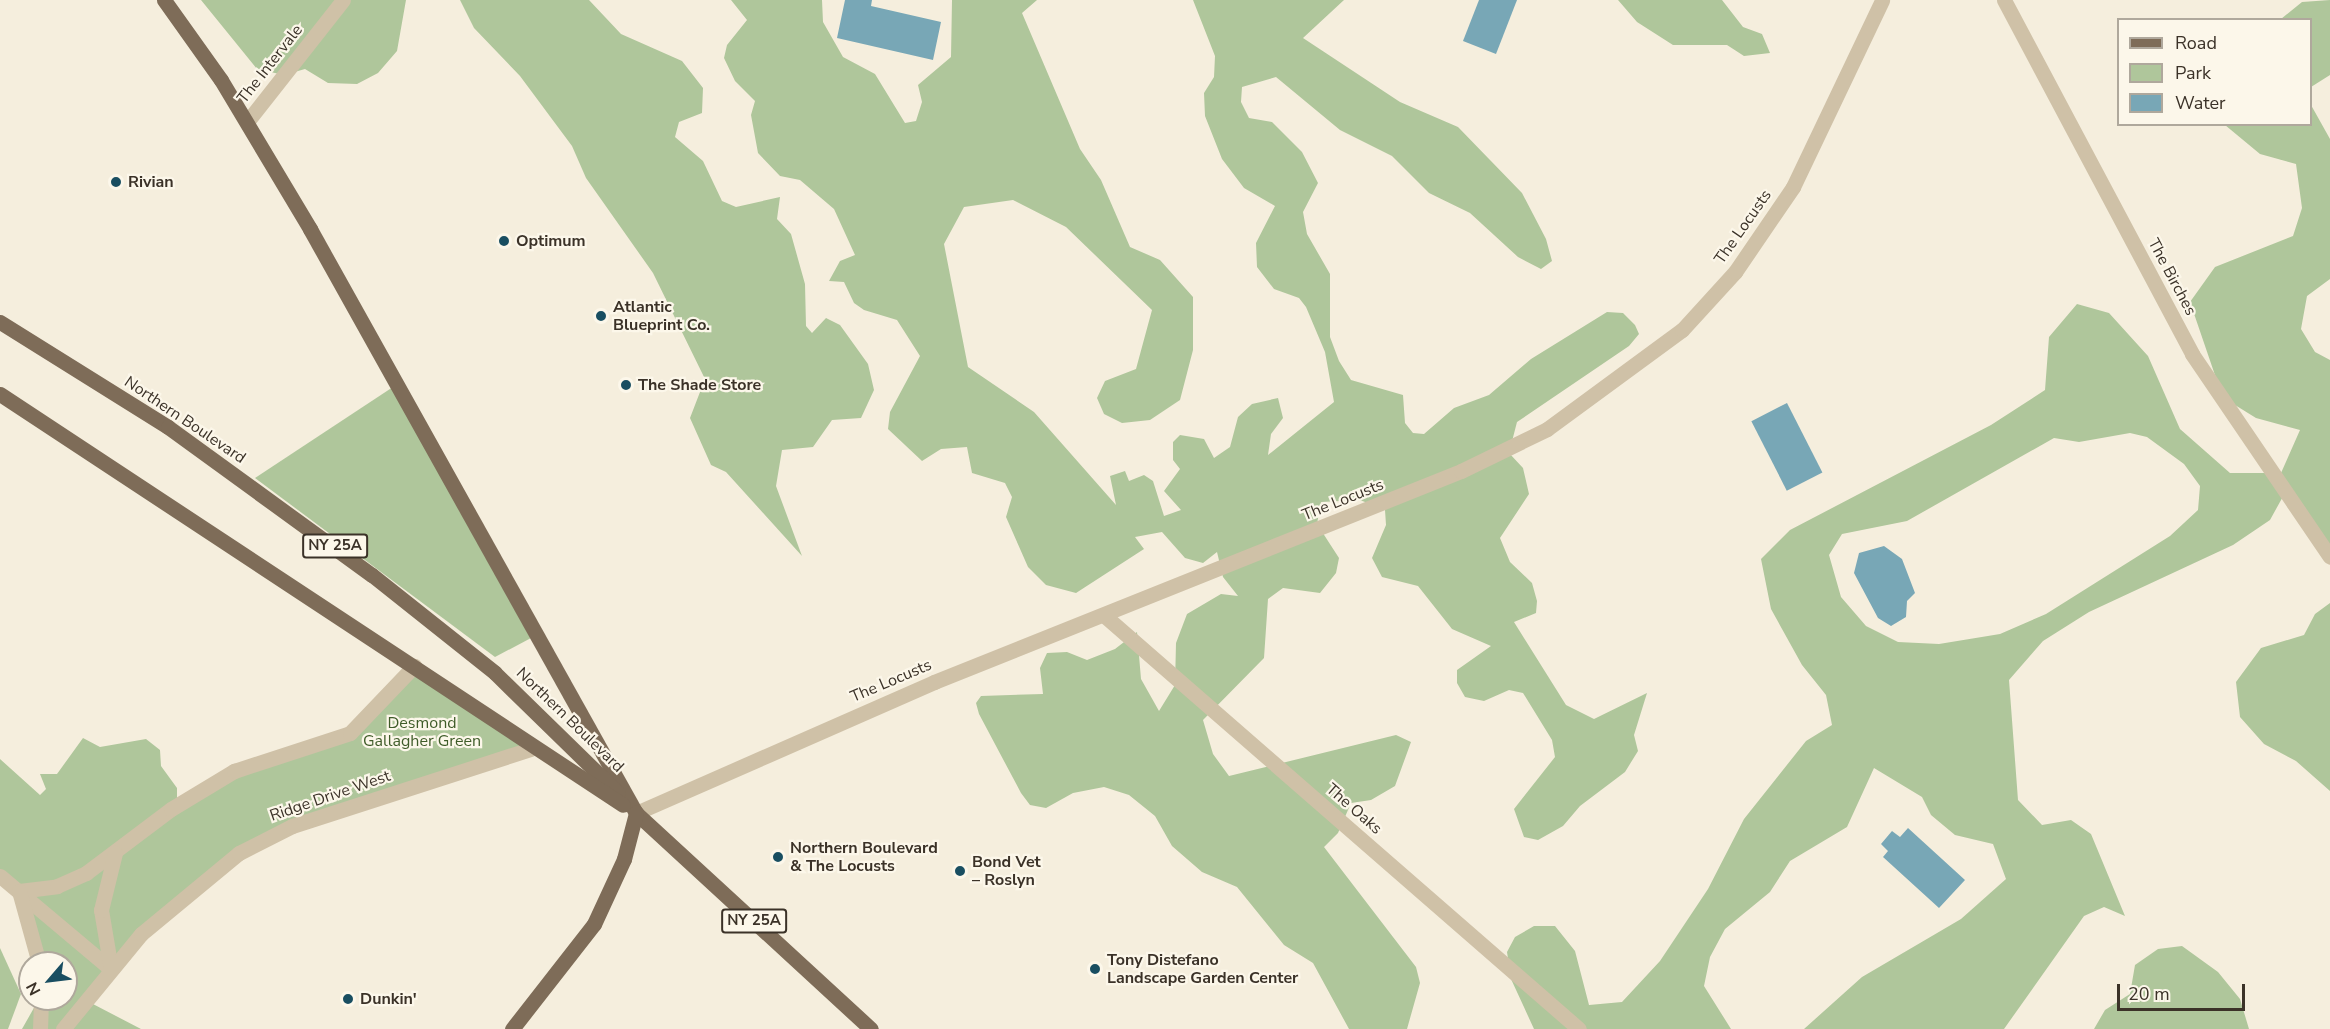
<!DOCTYPE html>
<meta charset="utf-8">
<style>
body{margin:0}
#map{position:relative;width:2330px;height:1029px;overflow:hidden;background:#f5eedd;font-family:"Nunito Sans",sans-serif}
div>[style]{position:absolute}
[style*='--x']{left:calc(var(--x)*1px);top:calc(var(--y)*1px);width:calc(var(--w)*1px);rotate:calc(var(--a)*1deg)}
.green>*{inset:0;background:#afc69b}
.water>*{inset:0;background:#78a7b6;transform-origin:0 0}
.minor>*{height:15px;margin:-7.5px;padding:0 7.5px;transform-origin:7.5px;border-radius:7.5px;background:#cfc1a7}
.major>*{height:15px;margin:-7.5px;padding:0 7.5px;transform-origin:7.5px;border-radius:7.5px;background:#7e6c58}
.dots>*{width:16px;height:16px;translate:-50% -50%;box-sizing:border-box;border:3px solid #fcf7ea;border-radius:50%}
span{translate:-50% -50%;white-space:nowrap;text-align:center;line-height:1.15;-webkit-text-stroke:4.5px #fcf7ea;paint-order:stroke}
.shield-label span{padding:2px 4px;background:#fcf7ea;border:2px solid;border-radius:4px;-webkit-text-stroke-width:0}
.shield-label{font-size:15px;color:#3b3228;font-weight:700}
.street-label{font-size:16px;color:#3b3228}
.poi-label{font-size:16px;color:#3b3228;font-weight:700}
.left{translate:0 -50%;text-align:left}
.park-label{font-size:16px;color:#3f5c29}
.legend{position:absolute;left:2117px;top:18px;width:195px;height:108px;box-sizing:border-box;background:#fcf7ea;border:2px solid #afa89c;margin:0;padding:8px 10px;list-style:none;font-size:18px;color:#3b3228}
.legend li{display:flex;align-items:center;gap:12px;height:30px}
.legend b{width:30px;border:2px solid #afa89c}
.north{position:absolute;left:18px;top:951px;width:60px;height:60px;box-sizing:border-box;background:#fcf7ea;border:2px solid #afa89c;border-radius:50%;rotate:242deg;font-size:16px;font-weight:700;line-height:24px;text-align:center;color:#3b3228}
.north::after{content:'';display:block;margin:auto;width:21px;height:27px;background:#194e61;clip-path:polygon(50% 0,100% 100%,50% 72%,0 100%)}
.scale{position:absolute;left:2117px;top:984px;width:128px;height:27px;box-sizing:border-box;border:3px solid #3b3228;border-top:0;padding-left:8px;font-size:18px;line-height:21px;white-space:nowrap;color:#3b3228;-webkit-text-stroke:4px #fcf7ea;paint-order:stroke}
</style>
<div id="map">
<div class="green">
<div style="clip-path:polygon(201px 0,406px 0,397px 51px,378px 73px,357px 84px,328px 83px,305px 69px,284px 75px,257px 69px)"></div>
<div style="clip-path:polygon(460px 0,589px 0,621px 34px,682px 61px,703px 88px,702px 113px,679px 122px,675px 137px,703px 161px,722px 201px,736px 207px,780px 197px,777px 219px,791px 234px,805px 284px,806px 326px,812px 333px,826px 318px,840px 325px,868px 364px,874px 390px,861px 418px,832px 420px,813px 447px,782px 450px,776px 486px,802px 556px,726px 472px,711px 465px,690px 418px,705px 379px,653px 273px,586px 178px,572px 146px,520px 76px,474px 28px)"></div>
<div style="clip-path:polygon(731px 0,822px 0,823px 22px,843px 57px,875px 74px,905px 123px,916px 121px,922px 102px,918px 85px,951px 57px,952px 0,1037px 0,1022px 13px,1080px 149px,1101px 180px,1130px 247px,1160px 260px,1193px 297px,1193px 350px,1180px 400px,1150px 420px,1122px 423px,1104px 414px,1097px 398px,1105px 381px,1136px 369px,1152px 310px,1066px 227px,1013px 200px,964px 207px,944px 244px,968px 367px,1034px 412px,1116px 505px,1110px 476px,1125px 471px,1129px 481px,1144px 475px,1153px 481px,1164px 516px,1181px 510px,1164px 491px,1180px 469px,1173px 460px,1173px 442px,1180px 435px,1204px 439px,1214px 458px,1230px 447px,1238px 417px,1252px 404px,1278px 398px,1283px 418px,1271px 434px,1268px 455px,1334px 402px,1325px 352px,1306px 307px,1299px 298px,1274px 289px,1257px 267px,1256px 243px,1275px 206px,1244px 188px,1222px 159px,1205px 116px,1204px 93px,1214px 77px,1215px 56px,1193px 0,1344px 0,1303px 38px,1400px 102px,1458px 127px,1522px 193px,1546px 239px,1552px 261px,1541px 269px,1518px 257px,1470px 213px,1429px 193px,1392px 156px,1340px 130px,1276px 77px,1242px 87px,1241px 102px,1249px 118px,1272px 122px,1302px 152px,1318px 183px,1303px 212px,1307px 234px,1330px 274px,1330px 337px,1339px 361px,1351px 380px,1403px 395px,1405px 423px,1413px 433px,1424px 434px,1454px 408px,1489px 395px,1531px 359px,1607px 312px,1623px 313px,1635px 325px,1639px 334px,1629px 346px,1517px 422px,1509px 453px,1523px 468px,1529px 494px,1500px 538px,1510px 562px,1532px 583px,1537px 601px,1536px 613px,1514px 622px,1566px 705px,1594px 719px,1647px 693px,1634px 735px,1638px 751px,1625px 772px,1580px 806px,1563px 826px,1538px 840px,1524px 837px,1514px 809px,1555px 757px,1552px 740px,1523px 693px,1509px 690px,1484px 701px,1465px 697px,1457px 683px,1457px 670px,1491px 646px,1452px 629px,1418px 586px,1382px 577px,1372px 558px,1386px 525px,1385px 510px,1360px 500px,1321px 502px,1317px 524px,1339px 558px,1336px 573px,1320px 593px,1283px 588px,1268px 599px,1264px 658px,1203px 720px,1213px 754px,1229px 776px,1396px 735px,1411px 742px,1395px 786px,1371px 800px,1351px 803px,1338px 833px,1324px 847px,1416px 967px,1420px 983px,1407px 1029px,1349px 1029px,1313px 963px,1284px 945px,1237px 887px,1202px 872px,1172px 846px,1155px 816px,1129px 795px,1104px 787px,1073px 793px,1046px 808px,1030px 805px,1021px 793px,979px 714px,976px 703px,981px 696px,1043px 694px,1040px 668px,1047px 653px,1067px 652px,1087px 660px,1115px 649px,1137px 632px,1141px 679px,1159px 711px,1175px 685px,1176px 643px,1187px 614px,1221px 594px,1238px 596px,1223px 577px,1217px 552px,1203px 563px,1185px 558px,1162px 532px,1135px 537px,1144px 549px,1076px 593px,1046px 585px,1028px 567px,1006px 517px,1012px 497px,1005px 483px,972px 473px,967px 447px,941px 449px,922px 461px,888px 429px,890px 412px,920px 356px,897px 320px,864px 310px,854px 303px,844px 282px,829px 281px,840px 261px,855px 255px,834px 209px,800px 180px,780px 176px,758px 153px,751px 115px,755px 101px,735px 81px,724px 58px,727px 45px,747px 20px)"></div>
<div style="clip-path:polygon(1618px 0,1722px 0,1743px 27px,1762px 34px,1770px 53px,1744px 56px,1727px 45px,1673px 45px,1637px 22px)"></div>
<div style="clip-path:polygon(2330px 0,2330px 75px,2311px 87px,2310px 20px,2281px 19px,2302px 2px)"></div>
<div style="clip-path:polygon(evenodd,2311px 105px,2330px 139px,2330px 279px,2307px 296px,2301px 329px,2315px 352px,2330px 360px,2330px 550px,2286px 491px,2270px 520px,2233px 545px,2089px 612px,2043px 641px,2009px 680px,2018px 800px,2042px 825px,2071px 820px,2091px 834px,2125px 916px,2104px 907px,2084px 916px,2004px 1029px,1804px 1029px,1862px 977px,1961px 919px,2006px 879px,1993px 844px,1955px 835px,1931px 815px,1922px 797px,1874px 768px,1847px 827px,1790px 861px,1770px 892px,1725px 929px,1710px 957px,1704px 986px,1731px 1029px,1534px 1029px,1511px 979px,1507px 952px,1515px 937px,1534px 926px,1555px 926px,1575px 951px,1589px 1005px,1622px 1002px,1660px 961px,1708px 889px,1744px 819px,1806px 741px,1832px 725px,1826px 695px,1802px 665px,1771px 609px,1761px 559px,1790px 530px,1991px 425px,2045px 390px,2049px 337px,2077px 304px,2109px 313px,2148px 356px,2180px 429px,2230px 473px,2281px 473px,2300px 430px,2256px 418px,2235px 405px,2217px 381px,2190px 302px,2215px 267px,2293px 236px,2302px 208px,2296px 164px,2260px 154px,2225px 125px,2310px 124px,2311px 105px,2130px 433px,2147px 437px,2184px 464px,2200px 486px,2198px 510px,2170px 536px,2046px 614px,2000px 634px,1939px 644px,1898px 642px,1866px 626px,1841px 597px,1829px 555px,1842px 534px,1907px 521px,2054px 438px,2079px 442px,2130px 433px)"></div>
<div style="clip-path:polygon(393px 387px,531px 638px,495px 657px,255px 478px)"></div>
<div style="clip-path:polygon(2330px 603px,2330px 791px,2296px 761px,2264px 744px,2240px 717px,2236px 682px,2261px 648px,2304px 635px,2315px 614px)"></div>
<div style="clip-path:polygon(414px 666px,531px 749px,293px 825px,178px 900px,91px 1003px,141px 1029px,22px 1029px,39px 999px,66px 999px,66px 963px,39px 963px,20px 891px,0 875px,0 759px,40px 795px,46px 789px,40px 774px,57px 774px,83px 738px,100px 747px,146px 739px,160px 750px,161px 766px,177px 788px,177px 799px,340px 737px)"></div>
<div style="clip-path:polygon(2182px 946px,2218px 972px,2240px 999px,2249px 1029px,2094px 1029px,2105px 1010px,2130px 994px,2135px 965px,2158px 949px)"></div>
<div style="clip-path:polygon(0 948px,21px 994px,8px 1029px,0 1029px)"></div>
</div>
<div class="water">
<div style="clip-path:polygon(845px 0,872px 0,871px 6px,941px 22px,933px 60px,837px 38px)"></div>
<div style="clip-path:polygon(1479px 0,1517px 0,1496px 54px,1463px 41px)"></div>
<div style="left:1787px;top:403px;width:78px;height:40px;rotate:63deg"></div>
<div style="clip-path:polygon(1884px 546px,1902px 559px,1915px 593px,1907px 601px,1906px 617px,1891px 626px,1878px 618px,1854px 573px,1859px 553px)"></div>
<div style="clip-path:polygon(1908px 828px,1965px 880px,1939px 908px,1883px 857px,1888px 851px,1881px 844px,1892px 831px,1900px 837px)"></div>
</div>
<div class="minor">
<div style="--x:2004;--y:0;--w:401;--a:62"></div>
<div style="--x:2192;--y:354;--w:245;--a:55.8"></div>
<div style="--x:247;--y:122;--w:155;--a:-51.8"></div>
<div style="--x:1106;--y:617;--w:627;--a:41.06"></div>
<div style="--x:636;--y:813;--w:326;--a:-23.7"></div>
<div style="--x:934;--y:682;--w:568;--a:-21.82"></div>
<div style="--x:1461;--y:471;--w:96;--a:-26"></div>
<div style="--x:1547;--y:429;--w:167;--a:-36.3"></div>
<div style="--x:1682;--y:330;--w:79;--a:-47.6"></div>
<div style="--x:1735;--y:272;--w:103;--a:-55.7"></div>
<div style="--x:1793;--y:187;--w:207;--a:-64.5"></div>
<div style="--x:0;--y:876;--w:145;--a:40"></div>
<div style="--x:19;--y:891;--w:38;--a:-7"></div>
<div style="--x:57;--y:886;--w:32;--a:-24"></div>
<div style="--x:86;--y:873;--w:106;--a:-37"></div>
<div style="--x:171;--y:809;--w:74;--a:-31.1"></div>
<div style="--x:234;--y:771;--w:122;--a:-18.1"></div>
<div style="--x:350;--y:733;--w:93;--a:-46.3"></div>
<div style="--x:19;--y:891;--w:75;--a:74.5"></div>
<div style="--x:111;--y:969;--w:60;--a:-99.6"></div>
<div style="--x:101;--y:910;--w:59;--a:-76.2"></div>
<div style="--x:40;--y:1029;--w:30;--a:-88"></div>
<div style="--x:63;--y:1029;--w:123;--a:-50.6"></div>
<div style="--x:141;--y:934;--w:127;--a:-39.6"></div>
<div style="--x:239;--y:853;--w:59;--a:-27"></div>
<div style="--x:292;--y:826;--w:251;--a:-17.9"></div>
</div>
<div class="major">
<div style="--x:164;--y:0;--w:98;--a:54.5"></div>
<div style="--x:221;--y:80;--w:174;--a:59.1"></div>
<div style="--x:310;--y:229;--w:669;--a:60.83"></div>
<div style="--x:636;--y:813;--w:319;--a:42.6"></div>
<div style="--x:0;--y:322;--w:198;--a:32"></div>
<div style="--x:168;--y:427;--w:252;--a:36"></div>
<div style="--x:372;--y:575;--w:157;--a:38.5"></div>
<div style="--x:495;--y:673;--w:172;--a:44.3"></div>
<div style="--x:0;--y:394;--w:746;--a:33.41"></div>
<div style="--x:512;--y:1029;--w:133;--a:-52"></div>
<div style="--x:594;--y:924;--w:72;--a:-65.2"></div>
<div style="--x:624;--y:859;--w:48;--a:-75.4"></div>
</div>
<div class="dots">
<div style="left:116px;top:182px;background:#194e61"></div>
<div style="left:504px;top:241px;background:#194e61"></div>
<div style="left:601px;top:316px;background:#194e61"></div>
<div style="left:626px;top:385px;background:#194e61"></div>
<div style="left:778px;top:857px;background:#194e61"></div>
<div style="left:960px;top:871px;background:#194e61"></div>
<div style="left:1095px;top:969px;background:#194e61"></div>
<div style="left:348px;top:999px;background:#194e61"></div>
</div>
<div class="shield-label">
<span style="left:335px;top:546px">NY 25A</span>
<span style="left:754px;top:921px">NY 25A</span>
</div>
<div class="street-label">
<span style="left:270px;top:64px;rotate:-52deg">The Intervale</span>
<span style="left:1743px;top:227px;rotate:-55deg">The Locusts</span>
<span style="left:2172px;top:277px;rotate:62deg">The Birches</span>
<span style="left:185px;top:420px;rotate:34deg">Northern Boulevard</span>
<span style="left:1343px;top:500px;rotate:-22deg">The Locusts</span>
<span style="left:891px;top:681px;rotate:-23deg">The Locusts</span>
<span style="left:570px;top:720px;rotate:44deg">Northern Boulevard</span>
<span style="left:330px;top:796px;rotate:-19deg">Ridge Drive West</span>
<span style="left:1354px;top:809px;rotate:41deg">The Oaks</span>
</div>
<div class="poi-label">
<span class="left" style="left:128px;top:182px">Rivian</span>
<span class="left" style="left:516px;top:241px">Optimum</span>
<span class="left" style="left:613px;top:316px">Atlantic<br>Blueprint Co.</span>
<span class="left" style="left:638px;top:385px">The Shade Store</span>
<span class="left" style="left:790px;top:857px">Northern Boulevard<br>&amp; The Locusts</span>
<span class="left" style="left:972px;top:871px">Bond Vet<br>– Roslyn</span>
<span class="left" style="left:1107px;top:969px">Tony Distefano<br>Landscape Garden Center</span>
<span class="left" style="left:360px;top:999px">Dunkin'</span>
</div>
<div class="park-label">
<span style="left:422px;top:732px">Desmond<br>Gallagher Green</span>
</div>
<ul class="legend">
<li><b style="height:8px;background:#7e6c58"></b>Road</li>
<li><b style="height:16px;background:#afc69b"></b>Park</li>
<li><b style="height:16px;background:#78a7b6"></b>Water</li>
</ul>
<div class="north">N</div>
<div class="scale">20 m</div>
</div>
